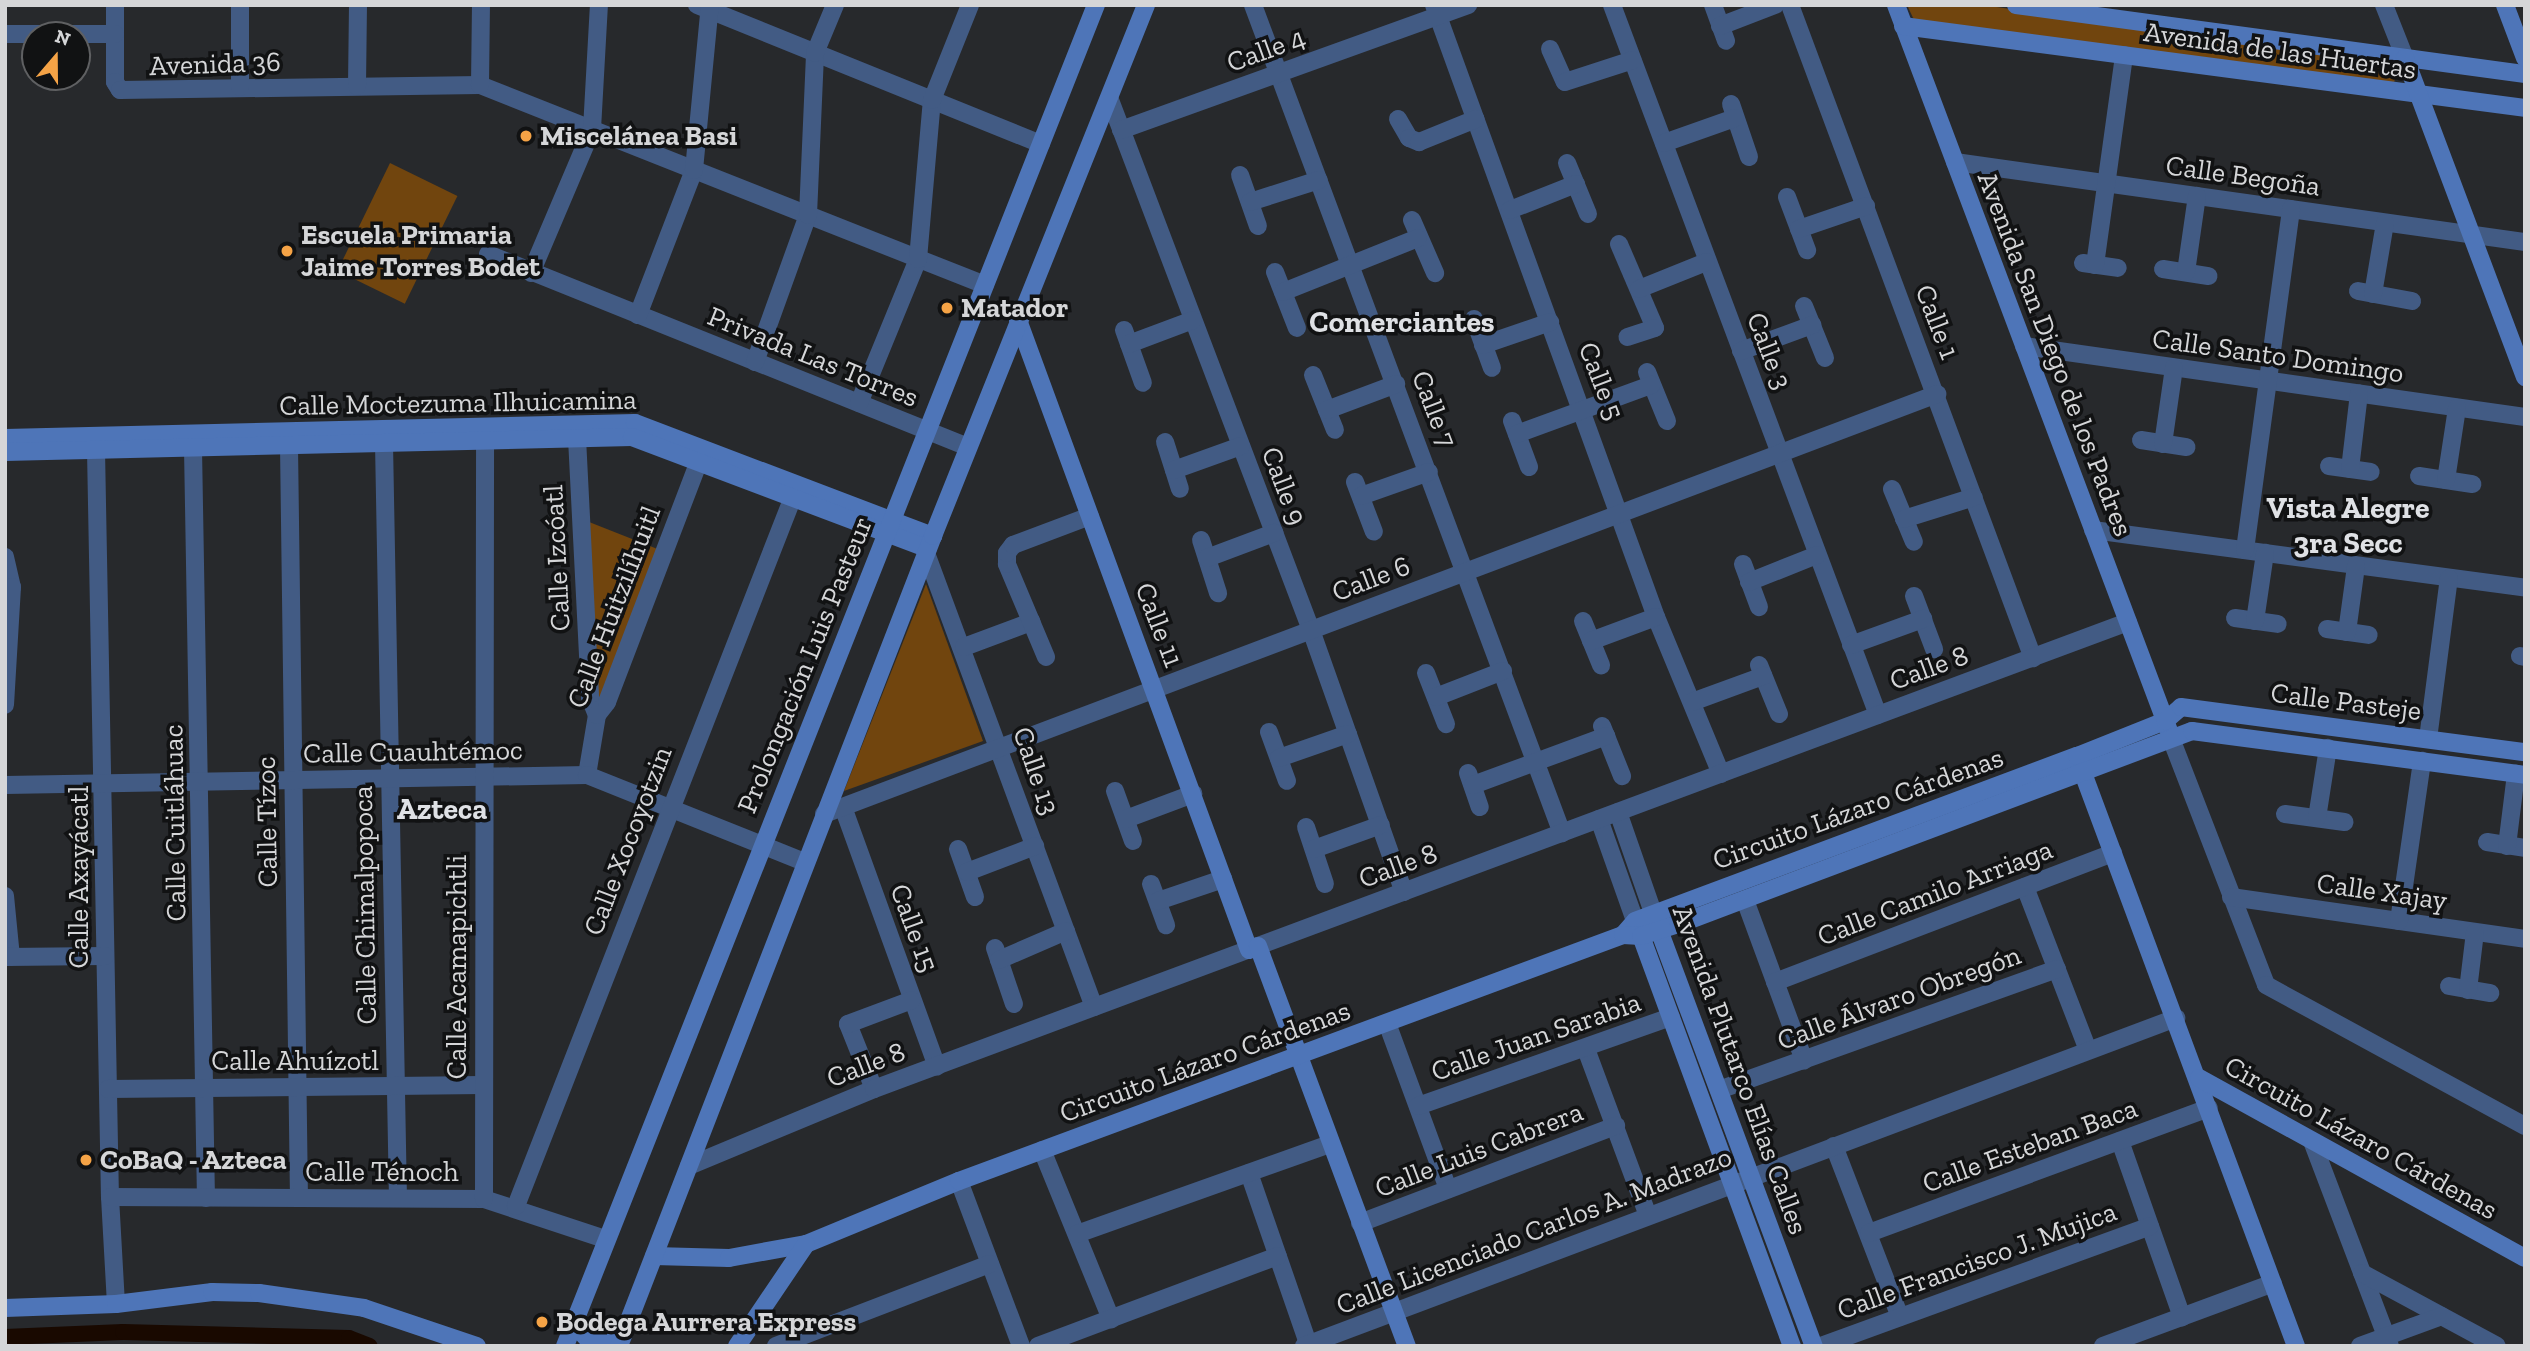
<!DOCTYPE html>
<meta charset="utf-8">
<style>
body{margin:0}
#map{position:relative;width:2530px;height:1351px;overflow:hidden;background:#27292c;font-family:"Zilla Slab",serif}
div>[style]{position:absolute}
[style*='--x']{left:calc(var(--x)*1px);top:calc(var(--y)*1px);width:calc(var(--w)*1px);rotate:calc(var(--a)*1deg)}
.green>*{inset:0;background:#71450e;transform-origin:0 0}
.canal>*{height:16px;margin:-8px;padding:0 8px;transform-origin:8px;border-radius:8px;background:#190900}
.street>*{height:18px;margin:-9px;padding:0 9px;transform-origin:9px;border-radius:9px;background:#425b84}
.secondary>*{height:18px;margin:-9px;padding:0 9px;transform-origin:9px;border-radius:9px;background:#4e75b8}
.dots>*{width:19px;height:19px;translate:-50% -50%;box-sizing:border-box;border:4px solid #111213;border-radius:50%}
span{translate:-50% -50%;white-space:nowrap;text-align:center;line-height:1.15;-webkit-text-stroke:7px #111213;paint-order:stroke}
.street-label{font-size:28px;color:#d5d6d8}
.poi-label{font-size:28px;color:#d5d6d8;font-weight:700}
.left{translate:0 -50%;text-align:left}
.neighbourhood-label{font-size:30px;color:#dfe1e5;font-weight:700}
.frame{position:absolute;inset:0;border:7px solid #d5d6d8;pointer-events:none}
.north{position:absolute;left:21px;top:21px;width:70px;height:70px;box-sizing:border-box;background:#111213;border:2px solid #5f6062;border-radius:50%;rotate:20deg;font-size:19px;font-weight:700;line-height:28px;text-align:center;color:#d5d6d8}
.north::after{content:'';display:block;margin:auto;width:24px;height:32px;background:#f5a346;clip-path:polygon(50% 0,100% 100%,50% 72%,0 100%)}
</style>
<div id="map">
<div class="green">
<div style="clip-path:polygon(1907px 5px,1983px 5px,2388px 65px,2396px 74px,2394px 83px,1915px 22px)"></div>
<div style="left:390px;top:163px;width:75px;height:120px;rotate:26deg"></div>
<div style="clip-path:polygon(584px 520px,660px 550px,602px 704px,594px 701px)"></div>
<div style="clip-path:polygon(926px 584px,983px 741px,844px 791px)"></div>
</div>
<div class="canal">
<div style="--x:5;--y:1337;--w:118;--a:-2.4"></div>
<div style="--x:123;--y:1332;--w:226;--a:1.5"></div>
<div style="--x:349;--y:1338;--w:22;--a:21"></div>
</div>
<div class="street">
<div style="--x:115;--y:5;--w:77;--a:90"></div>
<div style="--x:115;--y:82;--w:9;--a:58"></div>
<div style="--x:120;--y:90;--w:360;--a:-0.8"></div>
<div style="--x:480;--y:85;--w:543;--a:21.61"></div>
<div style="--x:240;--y:5;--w:82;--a:90"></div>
<div style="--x:697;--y:5;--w:371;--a:22"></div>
<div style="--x:1253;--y:5;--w:884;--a:69.54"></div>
<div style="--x:1434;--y:5;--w:651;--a:70.06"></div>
<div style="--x:1656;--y:617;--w:170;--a:67.5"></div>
<div style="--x:1612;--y:5;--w:758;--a:69.46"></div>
<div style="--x:1713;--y:5;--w:38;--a:70"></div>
<div style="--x:1790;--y:5;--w:697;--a:69.59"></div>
<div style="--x:2384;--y:5;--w:57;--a:68.4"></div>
<div style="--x:1720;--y:26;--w:59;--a:-20.9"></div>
<div style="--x:5;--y:34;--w:110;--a:0"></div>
<div style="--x:1550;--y:49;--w:36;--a:66"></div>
<div style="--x:1565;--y:82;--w:71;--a:-17.9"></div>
<div style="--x:480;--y:85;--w:80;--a:-89.3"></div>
<div style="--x:357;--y:86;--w:81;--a:-89.3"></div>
<div style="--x:1110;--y:100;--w:567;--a:69.23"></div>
<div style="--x:1311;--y:630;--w:278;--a:70.5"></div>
<div style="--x:1731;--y:104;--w:56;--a:71.2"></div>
<div style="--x:1398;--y:119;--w:22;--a:60"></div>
<div style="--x:1409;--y:138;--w:11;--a:22"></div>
<div style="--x:1419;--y:142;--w:61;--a:-22"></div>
<div style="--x:1121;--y:130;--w:369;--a:-19.8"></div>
<div style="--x:1664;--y:143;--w:75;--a:-19.4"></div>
<div style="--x:1955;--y:162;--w:576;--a:7.99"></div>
<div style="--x:1567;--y:163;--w:55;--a:67.6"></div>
<div style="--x:1240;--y:175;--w:54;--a:70.6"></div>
<div style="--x:1787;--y:197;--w:57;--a:69.3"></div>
<div style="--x:1250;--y:202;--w:72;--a:-17.7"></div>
<div style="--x:1510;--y:210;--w:71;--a:-21.5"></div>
<div style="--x:1412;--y:220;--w:58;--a:66.5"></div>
<div style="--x:1799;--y:229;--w:71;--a:-18.9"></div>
<div style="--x:1619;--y:244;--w:91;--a:66.8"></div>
<div style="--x:1655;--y:328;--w:29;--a:162"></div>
<div style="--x:488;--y:254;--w:517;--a:21.9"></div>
<div style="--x:2083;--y:263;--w:35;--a:8"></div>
<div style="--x:2095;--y:265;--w:212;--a:-82.1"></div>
<div style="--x:2163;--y:269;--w:46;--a:8.8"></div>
<div style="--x:1275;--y:272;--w:60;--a:68.6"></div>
<div style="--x:2186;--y:272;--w:77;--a:-81.8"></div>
<div style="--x:531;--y:273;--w:156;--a:-67"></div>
<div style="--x:592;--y:129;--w:124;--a:-86.8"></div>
<div style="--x:1639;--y:289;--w:72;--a:-21.9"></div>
<div style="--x:2358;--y:291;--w:55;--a:10.5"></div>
<div style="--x:1283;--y:292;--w:145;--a:-21.8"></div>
<div style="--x:2373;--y:294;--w:72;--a:-80.4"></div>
<div style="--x:1804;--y:306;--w:56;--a:68"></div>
<div style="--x:638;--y:315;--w:155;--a:-68.9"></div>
<div style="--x:694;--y:170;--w:166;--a:-84.5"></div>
<div style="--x:1474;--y:319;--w:52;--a:69.8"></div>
<div style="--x:1124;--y:330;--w:56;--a:70.3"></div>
<div style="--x:1129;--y:344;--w:68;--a:-20.6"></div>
<div style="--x:1483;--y:345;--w:71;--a:-18.9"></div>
<div style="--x:2024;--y:346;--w:506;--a:8.07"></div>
<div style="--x:1741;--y:351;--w:76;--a:-20.1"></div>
<div style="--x:755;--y:362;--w:156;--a:-70.2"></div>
<div style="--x:808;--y:215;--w:162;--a:-87.5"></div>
<div style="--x:815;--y:53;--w:52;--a:-67.4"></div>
<div style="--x:1647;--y:372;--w:53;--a:67.8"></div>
<div style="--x:1313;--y:375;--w:59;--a:68.2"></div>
<div style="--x:859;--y:403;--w:156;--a:-67.7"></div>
<div style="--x:918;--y:259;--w:160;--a:-85"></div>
<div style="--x:932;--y:100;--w:102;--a:-68.2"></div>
<div style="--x:1327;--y:410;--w:74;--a:-20.6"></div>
<div style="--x:1512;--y:421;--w:49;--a:69.7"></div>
<div style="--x:1517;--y:434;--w:143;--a:-20.1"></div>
<div style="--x:577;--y:438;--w:260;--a:87.1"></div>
<div style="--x:590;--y:698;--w:18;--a:68"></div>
<div style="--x:2141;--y:440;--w:46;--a:8.8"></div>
<div style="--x:1165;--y:442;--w:49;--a:72.3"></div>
<div style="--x:384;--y:443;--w:755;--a:88.94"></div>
<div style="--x:2163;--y:444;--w:77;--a:-81.8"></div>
<div style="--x:289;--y:446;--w:752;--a:89.24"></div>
<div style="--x:193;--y:448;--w:750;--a:89.01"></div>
<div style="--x:96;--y:450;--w:747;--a:88.93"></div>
<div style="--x:110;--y:1197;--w:107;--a:86.8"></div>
<div style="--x:2329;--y:466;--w:42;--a:8.1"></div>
<div style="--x:2350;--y:469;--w:76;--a:-83.2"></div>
<div style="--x:1174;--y:470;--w:71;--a:-19.7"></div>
<div style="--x:2419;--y:476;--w:54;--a:8.6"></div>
<div style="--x:2446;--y:480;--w:73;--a:-81.3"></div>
<div style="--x:1355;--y:482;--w:53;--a:69.2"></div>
<div style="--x:1892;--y:489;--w:57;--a:67.5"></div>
<div style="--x:1361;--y:496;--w:72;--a:-19.4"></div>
<div style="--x:1904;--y:519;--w:73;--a:-17.4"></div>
<div style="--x:2093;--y:530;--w:436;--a:7.6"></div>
<div style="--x:1201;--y:540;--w:56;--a:72.2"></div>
<div style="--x:2245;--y:550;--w:344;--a:-82.3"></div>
<div style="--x:926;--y:553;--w:484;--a:69.7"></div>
<div style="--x:5;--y:557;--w:31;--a:77"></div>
<div style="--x:12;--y:587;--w:118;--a:93.4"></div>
<div style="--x:1207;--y:558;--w:72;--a:-20.5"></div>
<div style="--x:1743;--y:564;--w:46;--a:69.6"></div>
<div style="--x:1749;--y:582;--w:73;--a:-21.7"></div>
<div style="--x:1914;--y:596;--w:57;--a:69.3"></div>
<div style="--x:2235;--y:618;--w:43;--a:7.9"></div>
<div style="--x:1583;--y:621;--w:48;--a:67.8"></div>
<div style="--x:2255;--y:621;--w:69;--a:-81.6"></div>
<div style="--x:2327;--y:629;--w:42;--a:8.1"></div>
<div style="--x:2347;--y:632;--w:67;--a:-82.2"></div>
<div style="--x:1591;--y:641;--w:69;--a:-20.3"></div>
<div style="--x:1851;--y:645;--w:77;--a:-19.9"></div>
<div style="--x:964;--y:647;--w:72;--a:-20.5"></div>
<div style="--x:2520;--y:656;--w:5;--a:11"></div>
<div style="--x:1046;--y:657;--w:101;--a:-112.8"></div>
<div style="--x:1007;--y:564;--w:11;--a:-90"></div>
<div style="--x:1007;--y:553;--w:10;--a:-53"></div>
<div style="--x:1013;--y:545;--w:82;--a:-20.6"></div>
<div style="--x:1759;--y:665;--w:53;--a:67.8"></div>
<div style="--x:1426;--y:673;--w:55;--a:68.6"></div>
<div style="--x:1436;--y:697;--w:72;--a:-21.2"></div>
<div style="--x:1692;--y:702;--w:76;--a:-20.1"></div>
<div style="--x:1602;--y:726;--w:54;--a:68.2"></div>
<div style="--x:1269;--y:732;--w:52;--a:69.8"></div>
<div style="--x:2428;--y:739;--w:162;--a:-82.6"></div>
<div style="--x:2172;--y:741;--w:261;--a:68.9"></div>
<div style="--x:2266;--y:985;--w:295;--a:28.6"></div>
<div style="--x:1279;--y:758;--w:73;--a:-19.2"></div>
<div style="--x:1468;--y:773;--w:36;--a:71"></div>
<div style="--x:587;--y:775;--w:61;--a:-80.5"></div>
<div style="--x:597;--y:715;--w:16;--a:-52"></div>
<div style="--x:607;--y:702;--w:258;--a:-69.1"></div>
<div style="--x:5;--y:785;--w:582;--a:-0.98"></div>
<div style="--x:587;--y:775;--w:235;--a:21.8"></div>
<div style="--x:1473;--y:785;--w:142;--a:-20.2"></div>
<div style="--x:1115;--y:791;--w:53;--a:70.2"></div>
<div style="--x:843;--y:807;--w:276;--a:70.1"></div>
<div style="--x:1618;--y:812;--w:122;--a:70.8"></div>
<div style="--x:824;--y:814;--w:1190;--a:-20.67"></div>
<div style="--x:2285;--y:814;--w:60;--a:7.7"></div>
<div style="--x:2317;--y:818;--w:71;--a:-81.1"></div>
<div style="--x:1126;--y:819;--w:72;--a:-20.5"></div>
<div style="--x:1599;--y:819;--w:123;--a:70.5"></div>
<div style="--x:1306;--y:827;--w:60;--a:71.6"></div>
<div style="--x:2487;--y:842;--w:38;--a:9"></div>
<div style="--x:2507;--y:846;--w:73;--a:-82.9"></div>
<div style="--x:958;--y:849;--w:51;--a:70.5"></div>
<div style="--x:1314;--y:849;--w:71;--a:-19.7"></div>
<div style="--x:967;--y:872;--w:73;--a:-20.9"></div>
<div style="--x:1151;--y:884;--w:44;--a:69.9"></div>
<div style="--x:2025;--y:887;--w:175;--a:68.9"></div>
<div style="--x:5;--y:896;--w:61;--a:84.4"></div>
<div style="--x:2231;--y:897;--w:297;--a:8.1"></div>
<div style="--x:1745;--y:900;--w:171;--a:69.8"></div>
<div style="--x:1158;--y:901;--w:69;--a:-18.7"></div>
<div style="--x:2399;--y:921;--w:162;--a:-81.8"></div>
<div style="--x:995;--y:948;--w:59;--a:71.3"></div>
<div style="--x:5;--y:957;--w:100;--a:-0.6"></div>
<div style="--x:999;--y:960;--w:73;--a:-23.4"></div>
<div style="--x:1775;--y:982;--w:362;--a:-20.9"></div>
<div style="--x:2449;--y:986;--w:42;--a:9.7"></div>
<div style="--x:2468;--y:990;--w:58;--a:-83.1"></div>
<div style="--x:1387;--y:1023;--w:177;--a:69.8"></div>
<div style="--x:1586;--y:1049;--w:178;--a:69.6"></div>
<div style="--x:108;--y:1089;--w:375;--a:-0.6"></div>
<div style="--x:874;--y:1089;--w:70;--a:-111.8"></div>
<div style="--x:848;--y:1024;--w:68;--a:-20.6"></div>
<div style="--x:1719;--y:1090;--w:359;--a:-19.7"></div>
<div style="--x:1418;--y:1106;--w:268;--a:-19.4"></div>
<div style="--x:2120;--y:1141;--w:187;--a:70.6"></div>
<div style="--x:2312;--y:1141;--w:219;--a:69.2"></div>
<div style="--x:1834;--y:1146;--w:183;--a:68.9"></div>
<div style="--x:1042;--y:1150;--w:183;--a:67.8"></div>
<div style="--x:689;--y:1166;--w:200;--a:-22.6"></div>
<div style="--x:874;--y:1089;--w:1338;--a:-20.43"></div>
<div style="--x:1249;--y:1173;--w:183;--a:70.9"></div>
<div style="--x:959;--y:1181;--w:176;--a:69.4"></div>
<div style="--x:110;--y:1197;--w:374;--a:0.3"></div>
<div style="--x:484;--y:1199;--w:127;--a:18.3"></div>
<div style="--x:484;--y:1199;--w:757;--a:-89.92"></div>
<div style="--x:516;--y:1206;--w:761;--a:-68.66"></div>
<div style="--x:1360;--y:1223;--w:274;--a:-20.8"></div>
<div style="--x:1869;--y:1233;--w:362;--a:-20.2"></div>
<div style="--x:1077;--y:1234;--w:269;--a:-19.6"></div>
<div style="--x:2362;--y:1273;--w:153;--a:28.4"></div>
<div style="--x:776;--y:1346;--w:229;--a:-21"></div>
<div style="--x:1038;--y:1346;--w:256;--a:-20.6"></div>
<div style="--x:1304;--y:1346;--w:932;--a:-20.61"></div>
<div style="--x:1821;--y:1346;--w:350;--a:-20"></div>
<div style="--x:2103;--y:1346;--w:181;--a:-20.3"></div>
<div style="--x:2360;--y:1346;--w:87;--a:-20.1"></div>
</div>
<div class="secondary">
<div style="--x:1896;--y:5;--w:776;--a:69.39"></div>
<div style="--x:2016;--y:5;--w:514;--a:7.72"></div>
<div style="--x:2505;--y:5;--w:57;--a:69.3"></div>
<div style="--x:1903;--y:26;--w:627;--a:7.51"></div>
<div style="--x:2405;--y:58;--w:341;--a:69.4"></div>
<div style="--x:1018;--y:320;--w:671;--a:69.86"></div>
<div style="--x:5;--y:438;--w:630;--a:-1.36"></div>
<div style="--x:635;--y:423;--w:319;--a:20.8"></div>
<div style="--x:5;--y:452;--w:627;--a:-1.37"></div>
<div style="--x:632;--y:437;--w:316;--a:20.7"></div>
<div style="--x:2080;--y:765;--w:620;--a:69.61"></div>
<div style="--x:1659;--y:930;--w:444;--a:69.6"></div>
<div style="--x:1623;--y:935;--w:18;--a:-49"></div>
<div style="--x:1635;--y:921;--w:472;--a:-20.5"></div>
<div style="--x:2077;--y:756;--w:95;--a:-21.7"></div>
<div style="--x:2165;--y:721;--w:21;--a:-41"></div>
<div style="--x:2181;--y:707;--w:347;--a:7.5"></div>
<div style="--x:1641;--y:936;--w:437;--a:69.8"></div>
<div style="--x:1258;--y:946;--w:427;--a:69.6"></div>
<div style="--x:2199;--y:1078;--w:372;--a:28.9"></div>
<div style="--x:654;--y:1256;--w:75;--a:1.5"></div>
<div style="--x:729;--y:1258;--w:78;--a:-10.3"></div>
<div style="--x:806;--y:1244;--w:165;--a:-22.4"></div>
<div style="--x:959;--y:1181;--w:708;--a:-20.33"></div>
<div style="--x:1623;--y:935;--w:18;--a:3"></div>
<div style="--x:1641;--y:936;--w:40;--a:-18"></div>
<div style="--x:1679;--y:924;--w:548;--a:-20.62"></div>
<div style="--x:2192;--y:731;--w:336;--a:7.5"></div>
<div style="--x:5;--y:1308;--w:111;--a:-2.1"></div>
<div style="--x:116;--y:1304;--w:97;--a:-7.1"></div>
<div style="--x:212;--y:1292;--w:47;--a:1.2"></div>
<div style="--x:259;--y:1293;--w:106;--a:8.1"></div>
<div style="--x:364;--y:1308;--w:119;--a:18.6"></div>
<div style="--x:574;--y:1324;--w:24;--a:48"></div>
<div style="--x:590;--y:1342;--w:30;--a:2"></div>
<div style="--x:565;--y:1346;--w:1442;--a:-68.4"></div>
<div style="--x:619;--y:1346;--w:869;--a:-68.81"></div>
<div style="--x:933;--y:536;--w:572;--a:-68.14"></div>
<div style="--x:737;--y:1346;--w:123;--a:-55.9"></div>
</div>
<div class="dots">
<div style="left:526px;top:136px;background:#f5a346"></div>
<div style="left:287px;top:251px;background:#f5a346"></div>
<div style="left:947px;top:308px;background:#f5a346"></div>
<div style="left:86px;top:1160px;background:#f5a346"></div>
<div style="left:542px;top:1322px;background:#f5a346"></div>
</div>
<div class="street-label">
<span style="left:1266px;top:50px;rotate:-20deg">Calle 4</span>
<span style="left:2280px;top:51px;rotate:8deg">Avenida de las Huertas</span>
<span style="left:215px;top:64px;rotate:-2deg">Avenida 36</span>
<span style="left:2243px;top:176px;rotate:8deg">Calle Begoña</span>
<span style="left:1937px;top:322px;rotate:69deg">Calle 1</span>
<span style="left:1769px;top:351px;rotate:69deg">Calle 3</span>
<span style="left:2055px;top:354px;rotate:69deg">Avenida San Diego de los Padres</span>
<span style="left:2278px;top:356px;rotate:8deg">Calle Santo Domingo</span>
<span style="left:813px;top:357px;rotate:22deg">Privada Las Torres</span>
<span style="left:1601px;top:381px;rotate:69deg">Calle 5</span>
<span style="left:458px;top:403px;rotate:-1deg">Calle Moctezuma Ilhuicamina</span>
<span style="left:1434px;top:409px;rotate:69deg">Calle 7</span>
<span style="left:1284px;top:486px;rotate:69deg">Calle 9</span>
<span style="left:557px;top:558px;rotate:-93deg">Calle Izcóatl</span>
<span style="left:1371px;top:579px;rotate:-21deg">Calle 6</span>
<span style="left:614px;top:607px;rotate:-69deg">Calle Huitzilíhuitl</span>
<span style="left:1159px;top:625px;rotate:69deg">Calle 11</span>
<span style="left:805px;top:665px;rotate:-68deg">Prolongación Luis Pasteur</span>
<span style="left:1929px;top:668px;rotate:-20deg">Calle 8</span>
<span style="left:2346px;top:702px;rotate:7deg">Calle Pasteje</span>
<span style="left:413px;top:752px;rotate:-1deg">Calle Cuauhtémoc</span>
<span style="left:1036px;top:771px;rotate:71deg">Calle 13</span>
<span style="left:1858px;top:809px;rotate:-20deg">Circuito Lázaro Cárdenas</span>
<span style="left:267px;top:822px;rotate:-91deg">Calle Tízoc</span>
<span style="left:175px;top:823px;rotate:-91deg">Calle Cuitláhuac</span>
<span style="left:628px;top:841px;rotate:-69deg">Calle Xocoyotzin</span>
<span style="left:1398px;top:866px;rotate:-20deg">Calle 8</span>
<span style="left:79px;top:877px;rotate:-90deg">Calle Axayácatl</span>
<span style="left:2382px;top:892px;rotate:8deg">Calle Xajay</span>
<span style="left:1935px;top:893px;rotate:-21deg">Calle Camilo Arriaga</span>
<span style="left:365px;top:905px;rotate:-91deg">Calle Chimalpopoca</span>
<span style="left:914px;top:928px;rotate:70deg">Calle 15</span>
<span style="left:457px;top:967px;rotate:-90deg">Calle Acamapichtli</span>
<span style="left:1899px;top:998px;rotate:-20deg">Calle Álvaro Obregón</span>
<span style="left:1536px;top:1037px;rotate:-19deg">Calle Juan Sarabia</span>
<span style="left:295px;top:1061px">Calle Ahuízotl</span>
<span style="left:1205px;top:1062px;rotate:-20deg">Circuito Lázaro Cárdenas</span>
<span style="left:866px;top:1065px;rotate:-21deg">Calle 8</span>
<span style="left:1740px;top:1070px;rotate:70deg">Avenida Plutarco Elías Calles</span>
<span style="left:2361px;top:1138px;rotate:29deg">Circuito Lázaro Cárdenas</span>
<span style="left:2030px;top:1146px;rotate:-20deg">Calle Esteban Baca</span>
<span style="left:1479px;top:1150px;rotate:-21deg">Calle Luis Cabrera</span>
<span style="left:382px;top:1172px">Calle Ténoch</span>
<span style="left:1534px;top:1231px;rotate:-21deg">Calle Licenciado Carlos A. Madrazo</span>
<span style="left:1977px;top:1261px;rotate:-20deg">Calle Francisco J. Mujica</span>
</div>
<div class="poi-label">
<span class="left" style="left:540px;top:136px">Miscelánea Basi</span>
<span class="left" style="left:301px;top:251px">Escuela Primaria<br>Jaime Torres Bodet</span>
<span class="left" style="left:961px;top:308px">Matador</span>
<span class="left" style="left:100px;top:1160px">CoBaQ - Azteca</span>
<span class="left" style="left:556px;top:1322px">Bodega Aurrera Express</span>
</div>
<div class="neighbourhood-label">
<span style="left:1402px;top:322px">Comerciantes</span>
<span style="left:2348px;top:525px">Vista Alegre<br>3ra Secc</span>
<span style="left:442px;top:809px">Azteca</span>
</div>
<div class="frame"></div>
<div class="north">N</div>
</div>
